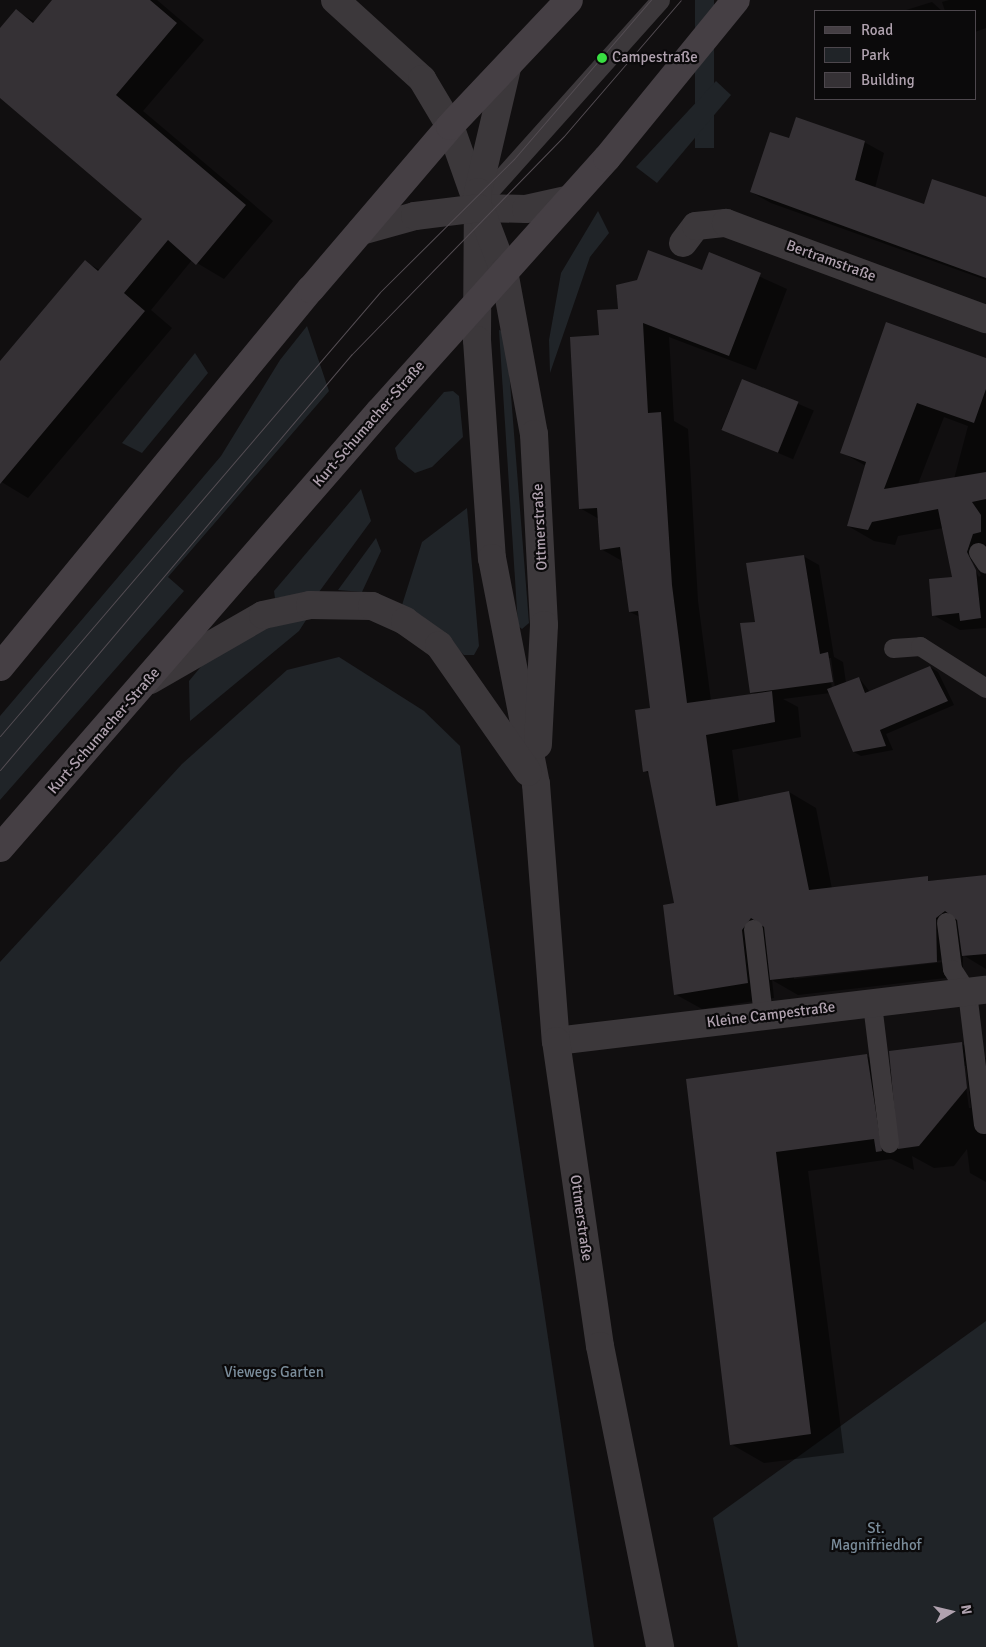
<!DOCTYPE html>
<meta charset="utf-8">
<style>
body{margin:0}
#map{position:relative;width:986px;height:1647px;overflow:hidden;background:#110f10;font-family:Signika,sans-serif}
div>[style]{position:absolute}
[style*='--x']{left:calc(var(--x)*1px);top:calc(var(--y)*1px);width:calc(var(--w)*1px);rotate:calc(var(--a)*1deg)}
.green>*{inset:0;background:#202428;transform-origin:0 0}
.shadow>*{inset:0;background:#0007;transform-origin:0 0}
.building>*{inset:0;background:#353135;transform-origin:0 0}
.service>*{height:19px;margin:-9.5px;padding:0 9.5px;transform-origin:9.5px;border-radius:9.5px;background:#3c383b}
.minor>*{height:28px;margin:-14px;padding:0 14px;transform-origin:14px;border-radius:14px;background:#3c383b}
.tertiary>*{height:28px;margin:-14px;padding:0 14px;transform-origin:14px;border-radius:14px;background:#3c383b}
.secondary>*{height:28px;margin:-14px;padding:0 14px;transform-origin:14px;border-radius:14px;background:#453f44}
.tram>*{height:1px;margin:-0.5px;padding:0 0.5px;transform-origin:0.5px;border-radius:0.5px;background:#544d53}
.dots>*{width:14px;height:14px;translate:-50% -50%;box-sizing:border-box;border:2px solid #0b0a0b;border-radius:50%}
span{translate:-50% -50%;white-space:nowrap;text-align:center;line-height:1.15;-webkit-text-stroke:4.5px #0b0a0b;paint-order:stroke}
.poi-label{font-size:15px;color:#b0a2af}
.left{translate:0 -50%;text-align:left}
.street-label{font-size:15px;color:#b0a2af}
.park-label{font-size:15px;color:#7a8c9a}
.legend{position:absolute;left:814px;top:10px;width:162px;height:90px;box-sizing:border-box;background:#0b0a0b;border:1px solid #4d474d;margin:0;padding:6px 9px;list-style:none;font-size:15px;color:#b0a2af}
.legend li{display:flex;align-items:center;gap:10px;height:25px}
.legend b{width:25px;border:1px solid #4d474d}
.north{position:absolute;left:926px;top:1587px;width:50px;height:50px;-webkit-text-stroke:4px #0b0a0b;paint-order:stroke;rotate:81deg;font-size:14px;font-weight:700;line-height:20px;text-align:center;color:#b0a2af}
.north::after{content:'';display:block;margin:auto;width:18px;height:22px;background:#b0a2af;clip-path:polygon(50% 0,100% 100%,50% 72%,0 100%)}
</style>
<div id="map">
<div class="green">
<div style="left:695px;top:0;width:19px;height:148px"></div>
<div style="clip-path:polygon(716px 81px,731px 95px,657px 183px,636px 167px)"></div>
<div style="clip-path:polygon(598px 211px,609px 233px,590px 257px,550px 373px,549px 340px,561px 273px)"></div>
<div style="clip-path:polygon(307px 326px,329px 391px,168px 577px,184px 591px,0 800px,0 716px,221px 456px,280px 360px)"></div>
<div style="clip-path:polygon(499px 330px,506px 332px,529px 623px,522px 629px,518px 626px)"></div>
<div style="clip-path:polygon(195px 353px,208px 373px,142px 453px,122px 443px)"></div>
<div style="clip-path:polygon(453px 391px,459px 396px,463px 437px,432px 467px,415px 473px,398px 459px,395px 448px,444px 392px)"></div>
<div style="clip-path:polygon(361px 489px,371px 521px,319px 592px,275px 598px,274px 591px)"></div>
<div style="clip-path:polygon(467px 508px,479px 646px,474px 655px,464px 655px,422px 616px,402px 605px,422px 542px)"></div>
<div style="clip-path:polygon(376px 538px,381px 551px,362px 592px,338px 590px)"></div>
<div style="clip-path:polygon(308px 617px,299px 631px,190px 721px,189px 681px,204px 663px,257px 631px)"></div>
<div style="clip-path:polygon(339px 657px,424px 711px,460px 746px,594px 1647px,0 1647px,0 962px,182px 764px,287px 670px)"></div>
<div style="clip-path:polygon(986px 1321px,986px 1647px,738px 1647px,713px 1518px)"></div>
</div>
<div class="shadow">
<div style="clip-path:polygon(54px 0,157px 0,204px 40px,143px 111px,273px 221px,224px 279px,192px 260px,151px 310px,172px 328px,28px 498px,0 481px,0 363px,85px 262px,100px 270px,144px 218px,0 97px,0 30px,16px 11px,35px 22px)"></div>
<div style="clip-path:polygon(949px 0,986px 0,986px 28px,975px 32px,975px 11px,945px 11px,942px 2px)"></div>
<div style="clip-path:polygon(932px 2px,942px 11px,903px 11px)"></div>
<div style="clip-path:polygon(790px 140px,864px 142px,884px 153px,875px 188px,925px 205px,986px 199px,986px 280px,771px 203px,751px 192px)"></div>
<div style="clip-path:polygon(evenodd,710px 254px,787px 289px,756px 370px,669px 337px,674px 421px,688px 429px,698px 601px,711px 701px,755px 694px,751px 692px,756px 623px,803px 556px,819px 565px,834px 657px,843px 662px,846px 683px,859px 678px,870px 692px,930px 667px,938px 672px,954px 705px,886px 734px,893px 750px,861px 756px,854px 752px,830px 693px,783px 699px,798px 707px,801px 737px,732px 750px,739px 802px,789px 792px,816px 808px,832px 889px,986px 876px,986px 969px,963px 955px,963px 976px,798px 995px,772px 980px,774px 998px,702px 1009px,675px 994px,676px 904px,649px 774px,645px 771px,652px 709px,640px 617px,630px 612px,624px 562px,601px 549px,599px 519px,580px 508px,600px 336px,619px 311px,703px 272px,710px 254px,828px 658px,831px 658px,835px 688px,832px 689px,828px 658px,710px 254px,943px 960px,944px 962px,794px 979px,794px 976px,943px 960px)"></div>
<div style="clip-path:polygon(evenodd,886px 324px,986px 360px,986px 628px,960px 630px,933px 615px,953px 578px,943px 528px,898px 536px,895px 545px,874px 541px,848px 526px,866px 466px,841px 452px,886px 324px,944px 417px,968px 426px,954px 479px,918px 484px,944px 417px,886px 324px,972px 560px,981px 575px,979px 577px,972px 565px,972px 560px)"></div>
<div style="left:742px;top:380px;width:78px;height:53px;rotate:23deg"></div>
<div style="clip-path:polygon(evenodd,962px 1044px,986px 1058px,986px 1182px,970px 1173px,967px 1149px,954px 1166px,934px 1168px,912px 1156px,914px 1170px,891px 1159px,808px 1171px,844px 1453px,764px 1463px,731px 1444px,688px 1080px,867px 1056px,892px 1070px,962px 1044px,963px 1066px,966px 1066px,971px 1108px,969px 1108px,963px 1066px)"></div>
</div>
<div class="building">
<div style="clip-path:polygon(52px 0,150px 0,177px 23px,116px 95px,246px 205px,196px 265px,168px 240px,124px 293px,145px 311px,0 484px,0 361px,85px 260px,98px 271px,142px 219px,0 98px,0 28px,16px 9px,33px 23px)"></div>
<div style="clip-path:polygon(796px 117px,865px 141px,855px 180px,924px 204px,932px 179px,986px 197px,986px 278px,750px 192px,770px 132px,789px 138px)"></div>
<div style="clip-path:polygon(648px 250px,702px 270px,709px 252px,761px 273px,729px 356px,643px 323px,648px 413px,661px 412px,672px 585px,687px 703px,772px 691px,775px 722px,706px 735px,716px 806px,789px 791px,809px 890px,928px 876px,928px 881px,986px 875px,986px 954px,962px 956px,957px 920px,945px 911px,936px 918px,937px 962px,770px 980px,764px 927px,751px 918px,742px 930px,748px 983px,674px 995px,663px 905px,674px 903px,648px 771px,643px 772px,635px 710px,650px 708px,638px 611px,629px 612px,620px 547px,600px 550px,597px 508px,579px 509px,570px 337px,599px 335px,597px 310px,618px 309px,616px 285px,637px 280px)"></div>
<div style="clip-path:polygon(886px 322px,986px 358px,986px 389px,974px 423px,917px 403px,884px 489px,986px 472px,986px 499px,972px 502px,981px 515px,981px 532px,973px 534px,967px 552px,976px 570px,981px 618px,960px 621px,959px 613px,932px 616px,929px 579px,952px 577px,938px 509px,872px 522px,868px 530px,847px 526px,866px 462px,840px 453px)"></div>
<div style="left:742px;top:379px;width:61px;height:55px;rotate:22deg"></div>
<div style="clip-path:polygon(804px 555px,820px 654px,828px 652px,833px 682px,750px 693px,740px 623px,755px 622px,746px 563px)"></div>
<div style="clip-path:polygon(930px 666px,948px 701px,880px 730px,886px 746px,853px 752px,827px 689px,859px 677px,865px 693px)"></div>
<div style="clip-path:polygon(962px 1042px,967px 1088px,919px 1146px,898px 1149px,889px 1051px)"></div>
<div style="clip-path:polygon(867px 1054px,882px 1151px,876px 1152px,874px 1139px,776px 1152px,811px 1434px,730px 1445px,686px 1079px)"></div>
</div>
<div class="service">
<div style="--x:472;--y:198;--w:12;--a:-5"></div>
<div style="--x:484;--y:197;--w:264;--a:-48.2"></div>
<div style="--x:978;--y:552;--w:14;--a:56"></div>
<div style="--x:893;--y:648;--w:27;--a:-4"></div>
<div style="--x:920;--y:646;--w:78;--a:32.5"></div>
<div style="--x:946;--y:922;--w:47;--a:82.7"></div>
<div style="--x:952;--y:969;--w:27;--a:57"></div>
<div style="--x:967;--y:992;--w:133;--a:83.1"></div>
<div style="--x:753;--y:929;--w:88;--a:83.4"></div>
<div style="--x:872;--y:1004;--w:140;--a:83"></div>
</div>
<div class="minor">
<div style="--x:335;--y:0;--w:118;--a:42.2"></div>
<div style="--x:422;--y:79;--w:55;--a:59.2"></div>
<div style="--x:450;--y:126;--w:87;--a:70.5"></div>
<div style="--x:479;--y:208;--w:47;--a:1.2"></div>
<div style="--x:526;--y:209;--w:45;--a:-12.8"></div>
<div style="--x:683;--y:243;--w:21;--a:-53"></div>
<div style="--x:696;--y:226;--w:30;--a:-6"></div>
<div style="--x:726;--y:223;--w:277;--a:20.3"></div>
<div style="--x:556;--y:1041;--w:433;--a:-6.8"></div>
</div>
<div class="tertiary">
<div style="--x:507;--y:68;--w:127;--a:103.2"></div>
<div style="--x:478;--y:192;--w:148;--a:90.4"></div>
<div style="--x:477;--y:340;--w:219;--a:86.1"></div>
<div style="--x:492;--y:558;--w:230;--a:79"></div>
<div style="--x:536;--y:784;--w:258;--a:85.6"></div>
<div style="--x:556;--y:1041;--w:308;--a:81.8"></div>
<div style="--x:600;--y:1346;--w:307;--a:78.7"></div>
<div style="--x:482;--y:213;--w:62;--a:69.2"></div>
<div style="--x:504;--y:271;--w:166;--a:79.6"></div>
<div style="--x:534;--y:434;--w:191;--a:87"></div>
<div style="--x:544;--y:625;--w:120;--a:92.9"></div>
<div style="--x:361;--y:231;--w:56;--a:-15.5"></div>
<div style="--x:415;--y:216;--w:64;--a:-7.1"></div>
<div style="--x:150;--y:680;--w:130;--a:-29.9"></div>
<div style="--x:263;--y:615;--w:48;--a:-12"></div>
<div style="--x:310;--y:605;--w:62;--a:0.9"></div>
<div style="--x:372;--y:606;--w:36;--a:24"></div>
<div style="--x:405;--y:621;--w:42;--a:35.2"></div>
<div style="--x:439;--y:645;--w:155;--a:55"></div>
</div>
<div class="secondary">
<div style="--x:0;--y:667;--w:489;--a:-50.6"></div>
<div style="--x:311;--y:289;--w:214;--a:-49.5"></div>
<div style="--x:450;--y:126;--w:173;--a:-46.6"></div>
<div style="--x:0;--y:848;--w:578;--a:-49"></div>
<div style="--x:379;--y:412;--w:341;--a:-48.1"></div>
<div style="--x:607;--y:158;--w:204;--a:-50.8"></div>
</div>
<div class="tram">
<div style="--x:0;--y:736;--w:584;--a:-49.44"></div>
<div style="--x:380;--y:292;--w:189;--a:-44.8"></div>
<div style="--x:514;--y:159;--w:210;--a:-49.3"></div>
<div style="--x:0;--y:770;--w:544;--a:-49.78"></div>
<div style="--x:351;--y:355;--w:305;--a:-45.8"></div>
<div style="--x:564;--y:136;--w:179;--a:-49.3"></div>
</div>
<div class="dots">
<div style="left:602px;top:58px;background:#39df42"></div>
</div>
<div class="poi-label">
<span class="left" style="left:612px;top:58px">Campestraße</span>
</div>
<div class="street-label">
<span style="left:831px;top:261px;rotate:20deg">Bertramstraße</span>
<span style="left:369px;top:424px;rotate:-49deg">Kurt-Schumacher-Straße</span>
<span style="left:540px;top:527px;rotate:-93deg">Ottmerstraße</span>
<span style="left:104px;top:731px;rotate:-49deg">Kurt-Schumacher-Straße</span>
<span style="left:771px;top:1015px;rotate:-7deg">Kleine Campestraße</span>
<span style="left:581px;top:1218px;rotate:82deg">Ottmerstraße</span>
</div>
<div class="park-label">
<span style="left:274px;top:1373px">Viewegs Garten</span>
<span style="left:876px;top:1537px">St.<br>Magnifriedhof</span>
</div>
<ul class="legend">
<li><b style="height:6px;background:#453f44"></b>Road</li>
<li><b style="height:14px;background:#202428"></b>Park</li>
<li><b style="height:14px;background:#353135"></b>Building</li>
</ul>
<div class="north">N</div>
</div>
